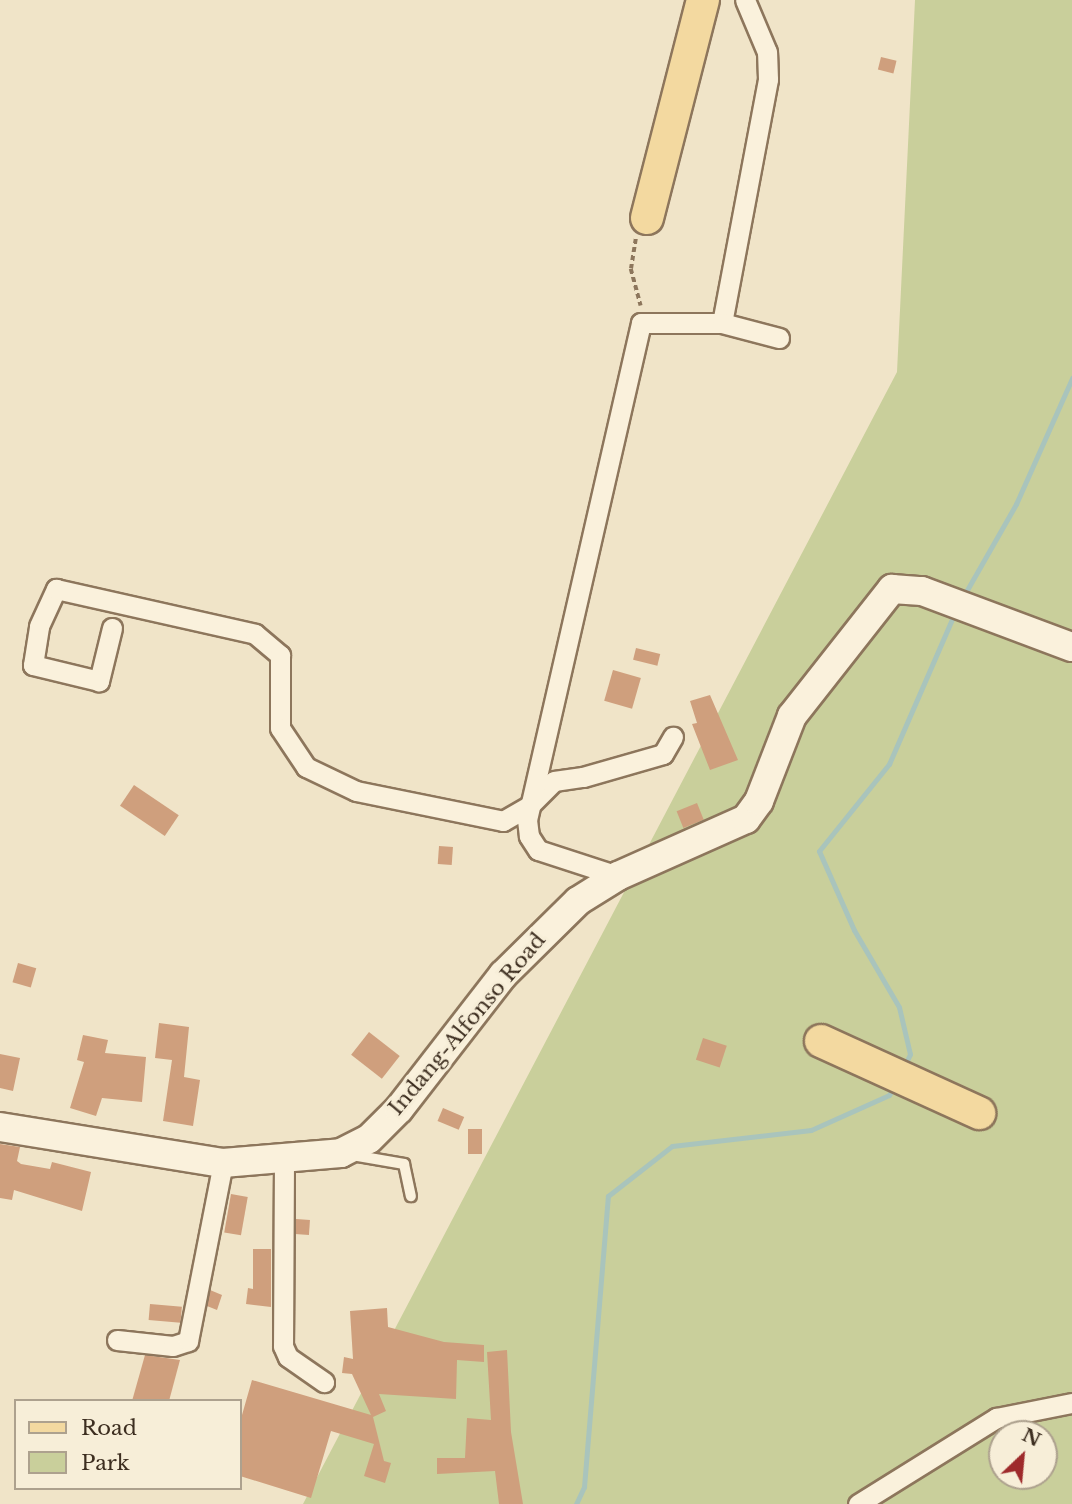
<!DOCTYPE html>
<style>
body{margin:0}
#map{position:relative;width:1072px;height:1504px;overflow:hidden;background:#f0e4c8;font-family:"Libre Baskerville",serif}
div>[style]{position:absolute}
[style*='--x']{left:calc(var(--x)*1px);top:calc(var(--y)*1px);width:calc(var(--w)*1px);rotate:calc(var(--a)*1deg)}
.green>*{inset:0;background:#c9cf9b}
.stream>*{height:5px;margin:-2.5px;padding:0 2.5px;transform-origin:2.5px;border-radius:2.5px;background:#a9c4bc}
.building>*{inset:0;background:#cf9f7d;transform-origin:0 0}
.path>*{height:3.5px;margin-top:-1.75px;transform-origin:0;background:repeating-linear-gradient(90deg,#8d765c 0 5px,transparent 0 8.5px)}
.roads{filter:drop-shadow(2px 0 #8d765c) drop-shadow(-2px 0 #8d765c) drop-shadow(0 2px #8d765c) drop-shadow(0 -2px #8d765c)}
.service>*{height:10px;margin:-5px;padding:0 5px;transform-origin:5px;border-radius:5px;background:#faf1dc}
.minor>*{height:19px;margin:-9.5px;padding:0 9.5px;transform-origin:9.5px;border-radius:9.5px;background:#faf1dc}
.secondary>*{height:28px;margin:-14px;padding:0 14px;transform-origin:14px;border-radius:14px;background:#faf1dc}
.primary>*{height:32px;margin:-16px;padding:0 16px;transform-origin:16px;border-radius:16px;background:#f3d9a0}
span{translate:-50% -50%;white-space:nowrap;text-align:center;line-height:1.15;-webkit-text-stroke:6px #f7eed8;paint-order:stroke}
.street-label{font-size:21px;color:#3d2e20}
.legend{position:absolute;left:14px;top:1399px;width:228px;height:91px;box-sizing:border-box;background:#f7eed8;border:2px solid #ada18e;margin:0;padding:9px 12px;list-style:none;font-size:21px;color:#3d2e20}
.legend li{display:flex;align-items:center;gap:14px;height:35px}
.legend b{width:35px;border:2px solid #ada18e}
.north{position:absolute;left:988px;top:1420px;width:70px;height:70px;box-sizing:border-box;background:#f7eed8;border:2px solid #ada18e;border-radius:50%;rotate:26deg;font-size:19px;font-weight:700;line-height:28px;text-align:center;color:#3d2e20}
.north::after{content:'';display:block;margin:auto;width:24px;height:32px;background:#9e2a2b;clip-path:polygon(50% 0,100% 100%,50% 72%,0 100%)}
</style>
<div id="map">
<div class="green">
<div style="clip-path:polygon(evenodd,915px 0,1072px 0,1072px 1504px,303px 1504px,897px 372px,915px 0,1002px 1434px,1044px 1434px,1044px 1476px,1002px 1476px,1002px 1434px)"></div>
</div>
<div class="stream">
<div style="--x:963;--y:597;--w:107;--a:-60.3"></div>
<div style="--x:1016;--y:504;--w:138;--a:-66"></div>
<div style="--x:904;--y:1067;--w:14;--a:-65"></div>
<div style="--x:910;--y:1054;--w:48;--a:-103.2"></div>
<div style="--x:899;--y:1007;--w:89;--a:-120.3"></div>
<div style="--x:854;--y:930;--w:86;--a:-113.9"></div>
<div style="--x:819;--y:851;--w:112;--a:-51.2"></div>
<div style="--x:889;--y:764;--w:166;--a:-66.5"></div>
<div style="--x:576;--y:1504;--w:19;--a:-65"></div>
<div style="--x:584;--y:1487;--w:292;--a:-85.3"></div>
<div style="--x:608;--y:1196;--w:81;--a:-38"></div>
<div style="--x:672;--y:1146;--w:140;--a:-6.6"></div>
<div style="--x:811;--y:1130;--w:85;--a:-24.2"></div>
<div style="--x:889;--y:1095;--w:12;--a:-59"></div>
</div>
<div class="building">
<div style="left:881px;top:57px;width:16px;height:13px;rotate:14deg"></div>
<div style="left:636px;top:648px;width:25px;height:12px;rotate:14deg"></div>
<div style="left:613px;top:670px;width:29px;height:32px;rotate:16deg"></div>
<div style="clip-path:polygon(710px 695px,738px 760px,710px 770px,692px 724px,697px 723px,690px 701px)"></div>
<div style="left:134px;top:785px;width:54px;height:25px;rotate:34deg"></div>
<div style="left:697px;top:803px;width:18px;height:22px;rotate:68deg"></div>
<div style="left:439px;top:846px;width:14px;height:18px;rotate:4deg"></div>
<div style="left:18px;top:963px;width:19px;height:20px;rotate:16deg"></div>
<div style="clip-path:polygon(159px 1023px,189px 1027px,184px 1077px,200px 1080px,193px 1126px,163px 1121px,172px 1060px,155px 1058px)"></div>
<div style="left:369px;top:1032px;width:39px;height:29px;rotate:38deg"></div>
<div style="clip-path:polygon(83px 1035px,108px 1040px,105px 1053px,146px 1057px,142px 1102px,102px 1098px,96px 1116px,70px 1108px,84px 1062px,77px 1060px)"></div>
<div style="left:703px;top:1038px;width:25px;height:23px;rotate:18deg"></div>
<div style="clip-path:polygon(0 1054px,20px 1058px,13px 1091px,0 1088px)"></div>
<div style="left:443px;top:1108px;width:23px;height:14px;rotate:23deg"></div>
<div style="left:468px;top:1129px;width:14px;height:25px"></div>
<div style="clip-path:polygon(0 1144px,20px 1147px,17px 1161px,21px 1164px,50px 1169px,52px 1162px,91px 1172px,82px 1211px,14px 1190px,12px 1200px,0 1198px)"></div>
<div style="left:231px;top:1194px;width:17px;height:39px;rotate:10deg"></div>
<div style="left:296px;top:1219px;width:14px;height:15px;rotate:4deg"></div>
<div style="clip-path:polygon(253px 1249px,271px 1249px,271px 1307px,246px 1304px,248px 1288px,253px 1289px)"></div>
<div style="clip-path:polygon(210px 1290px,222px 1295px,217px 1310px,207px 1306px)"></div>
<div style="left:150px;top:1304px;width:32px;height:16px;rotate:5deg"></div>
<div style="clip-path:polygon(387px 1308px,388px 1327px,444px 1342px,484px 1345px,484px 1362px,457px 1360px,456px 1399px,379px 1394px,386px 1411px,373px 1417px,384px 1461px,391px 1463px,385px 1483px,364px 1476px,374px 1444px,331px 1431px,311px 1498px,240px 1476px,240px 1422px,252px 1380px,371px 1415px,352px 1374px,342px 1373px,344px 1357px,353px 1359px,350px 1311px)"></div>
<div style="clip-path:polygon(507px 1350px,511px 1432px,523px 1504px,499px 1504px,495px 1471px,437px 1474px,437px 1458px,465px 1458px,467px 1418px,491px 1420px,487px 1352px)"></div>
<div style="clip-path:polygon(145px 1355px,180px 1360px,169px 1401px,132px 1401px)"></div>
</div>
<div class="path">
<div style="--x:636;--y:239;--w:30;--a:99"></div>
<div style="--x:631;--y:269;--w:38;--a:75"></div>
</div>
<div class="roads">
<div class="service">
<div style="--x:352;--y:1155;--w:53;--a:9.8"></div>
<div style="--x:404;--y:1164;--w:33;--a:78"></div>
</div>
<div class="minor">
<div style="--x:722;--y:323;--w:248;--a:-79.3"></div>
<div style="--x:768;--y:79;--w:27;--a:-92"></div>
<div style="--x:767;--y:52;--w:56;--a:-112.9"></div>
<div style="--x:112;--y:628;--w:55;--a:103.8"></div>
<div style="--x:99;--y:681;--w:68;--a:-166.4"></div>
<div style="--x:33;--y:665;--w:39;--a:-81"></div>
<div style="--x:39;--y:626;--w:41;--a:-65.3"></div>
<div style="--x:56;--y:589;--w:204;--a:12.7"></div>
<div style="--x:255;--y:634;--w:33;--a:40"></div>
<div style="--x:280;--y:655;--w:73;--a:90"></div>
<div style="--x:280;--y:728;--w:47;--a:56.3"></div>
<div style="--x:306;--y:767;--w:55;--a:25.6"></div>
<div style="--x:356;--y:791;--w:150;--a:11.5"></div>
<div style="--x:503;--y:821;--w:30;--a:-30"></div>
<div style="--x:529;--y:806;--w:35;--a:-45"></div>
<div style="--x:554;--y:781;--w:29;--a:-8"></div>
<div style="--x:583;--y:777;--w:83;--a:-16"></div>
<div style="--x:663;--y:754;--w:20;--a:-60"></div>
<div style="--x:618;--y:876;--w:84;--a:-162"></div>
<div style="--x:538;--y:850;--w:17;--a:-123"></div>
<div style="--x:529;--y:836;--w:16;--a:-97"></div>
<div style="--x:527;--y:820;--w:510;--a:-77.08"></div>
<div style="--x:641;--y:323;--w:81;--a:0"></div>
<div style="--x:722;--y:323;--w:59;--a:14.7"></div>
<div style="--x:284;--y:1160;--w:186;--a:90.3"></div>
<div style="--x:283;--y:1346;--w:12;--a:66"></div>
<div style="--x:288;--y:1357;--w:44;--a:34.8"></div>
<div style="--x:117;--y:1340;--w:56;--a:6.1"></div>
<div style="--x:173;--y:1346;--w:16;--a:-18"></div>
<div style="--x:188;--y:1341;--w:181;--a:-78.9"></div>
<div style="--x:858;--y:1504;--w:163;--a:-31.9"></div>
<div style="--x:996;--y:1418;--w:77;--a:-11.2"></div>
</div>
<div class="secondary">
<div style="--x:0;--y:1127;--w:226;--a:9.2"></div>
<div style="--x:223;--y:1163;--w:118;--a:-4.8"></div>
<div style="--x:341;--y:1153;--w:31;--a:-27"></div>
<div style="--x:369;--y:1139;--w:42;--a:-45"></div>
<div style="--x:399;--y:1109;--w:170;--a:-52.2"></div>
<div style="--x:503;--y:975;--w:105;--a:-44.6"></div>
<div style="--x:578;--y:901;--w:47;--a:-32"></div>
<div style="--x:618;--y:876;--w:140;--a:-24"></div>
<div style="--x:746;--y:819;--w:22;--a:-54"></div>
<div style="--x:759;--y:801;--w:91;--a:-68.8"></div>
<div style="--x:792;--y:716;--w:162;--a:-51.8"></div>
<div style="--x:892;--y:589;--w:30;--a:4"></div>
<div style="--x:922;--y:591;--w:160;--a:20.5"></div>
</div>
<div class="primary">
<div style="--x:647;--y:218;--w:225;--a:-75.6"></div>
<div style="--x:821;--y:1041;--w:174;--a:24.5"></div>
</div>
</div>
<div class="street-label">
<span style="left:467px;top:1024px;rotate:-50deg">Indang-Alfonso Road</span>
</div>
<ul class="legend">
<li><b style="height:9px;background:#f3d9a0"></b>Road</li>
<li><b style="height:19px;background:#c9cf9b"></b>Park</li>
</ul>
<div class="north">N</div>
</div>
